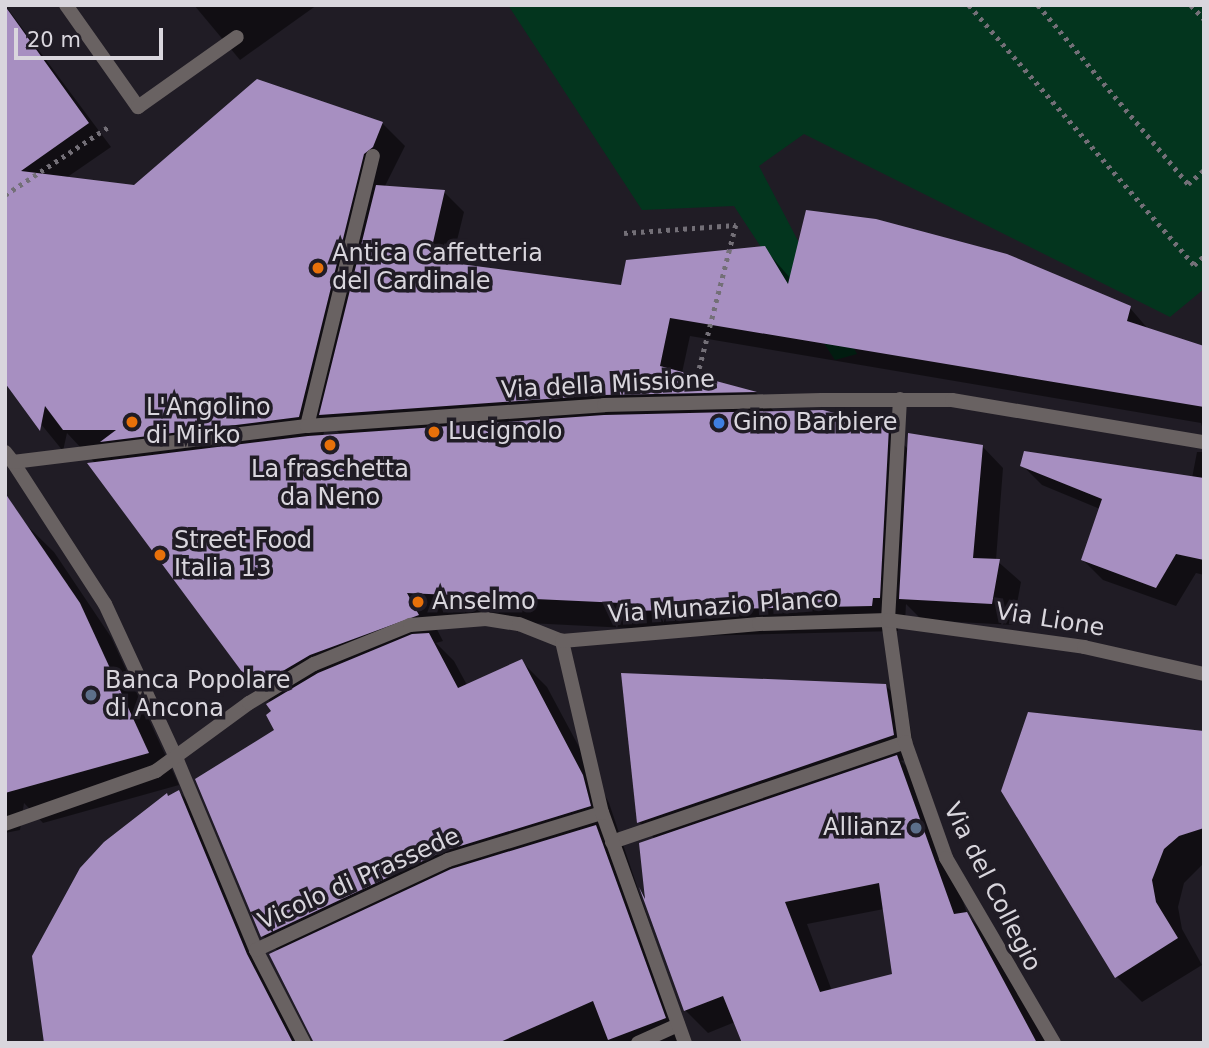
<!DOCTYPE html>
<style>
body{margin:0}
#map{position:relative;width:1209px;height:1048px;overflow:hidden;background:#201c25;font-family:"DejaVu Sans",sans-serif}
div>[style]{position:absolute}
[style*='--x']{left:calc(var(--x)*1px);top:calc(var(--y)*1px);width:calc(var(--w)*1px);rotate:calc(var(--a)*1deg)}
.green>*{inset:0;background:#03351e}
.shadow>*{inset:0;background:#0007}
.building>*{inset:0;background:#a78fc1}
.path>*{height:4.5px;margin-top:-2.25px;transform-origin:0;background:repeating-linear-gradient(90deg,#736f77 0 3.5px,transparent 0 8.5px)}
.pedestrian>*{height:14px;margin:-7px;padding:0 7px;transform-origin:7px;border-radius:7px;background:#696262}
.minor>*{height:14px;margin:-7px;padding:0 7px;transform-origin:7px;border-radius:7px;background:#696262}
.dots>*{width:19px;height:19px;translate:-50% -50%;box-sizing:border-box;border:4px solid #201c25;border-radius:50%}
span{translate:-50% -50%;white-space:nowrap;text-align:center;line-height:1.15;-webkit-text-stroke:7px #201c25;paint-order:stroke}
.poi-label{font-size:24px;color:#d9d6dd}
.left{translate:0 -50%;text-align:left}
.right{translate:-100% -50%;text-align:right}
.street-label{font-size:24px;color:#d9d6dd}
.frame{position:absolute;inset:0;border:7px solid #d9d6dd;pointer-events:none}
.scale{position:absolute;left:14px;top:28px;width:149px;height:32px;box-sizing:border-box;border:4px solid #d9d6dd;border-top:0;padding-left:9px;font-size:21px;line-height:24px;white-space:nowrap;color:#d9d6dd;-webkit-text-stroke:5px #201c25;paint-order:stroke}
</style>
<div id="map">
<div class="green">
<div style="clip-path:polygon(508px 5px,1204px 5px,1204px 289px,1170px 317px,804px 134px,759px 166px,857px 354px,835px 360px,734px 206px,642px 210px)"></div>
</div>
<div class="shadow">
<div style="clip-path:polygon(evenodd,5px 5px,111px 147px,66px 178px,134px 187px,382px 123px,405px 146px,384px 188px,444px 192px,464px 212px,451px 265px,623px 287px,764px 248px,791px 279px,1130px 308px,1149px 330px,1204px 348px,1204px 434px,1201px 423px,690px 336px,682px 373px,756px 393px,775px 412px,888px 429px,909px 450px,982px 446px,1003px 468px,996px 560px,1021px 582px,1013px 625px,922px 620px,906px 604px,905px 623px,898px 623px,898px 631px,655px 637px,647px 629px,431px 618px,443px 641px,436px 643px,454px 661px,467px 685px,521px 661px,547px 687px,609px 803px,690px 1043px,314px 1043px,279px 952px,263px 936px,276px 731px,271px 703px,90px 464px,95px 463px,67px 433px,63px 451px,5px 380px,5px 5px,327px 421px,341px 435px,323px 436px,327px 421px)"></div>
<div style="clip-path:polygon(194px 5px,317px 5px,240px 60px)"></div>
<div style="clip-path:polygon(1197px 452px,1204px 452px,1204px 575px,1196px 573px,1176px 606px,1103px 580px,1083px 560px,1100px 509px,1042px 485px,1022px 465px,1192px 478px)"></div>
<div style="clip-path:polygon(5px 504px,54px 552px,111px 637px,179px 785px,43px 823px,24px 803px,20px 830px,5px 833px)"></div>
<div style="clip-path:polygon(evenodd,623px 675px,885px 685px,907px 707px,915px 757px,901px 761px,920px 779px,968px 916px,989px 937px,1046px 1043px,744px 1043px,735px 1022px,708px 1033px,685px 1010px,643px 894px,647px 897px,655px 839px,639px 822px,623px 675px,884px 909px,894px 975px,832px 991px,807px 924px,884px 909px)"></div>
<div style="clip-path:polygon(1204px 734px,1204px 863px,1184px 883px,1178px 907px,1182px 929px,1202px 965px,1142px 1002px,1116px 976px)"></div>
<div style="clip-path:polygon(179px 792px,204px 817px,304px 1043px,45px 1043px,169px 798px)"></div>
</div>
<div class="building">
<div style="clip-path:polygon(5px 6px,89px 123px,21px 171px,134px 185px,257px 79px,383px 122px,373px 147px,364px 154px,299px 417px,100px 442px,116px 430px,63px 430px,45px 406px,40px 431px,5px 383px)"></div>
<div style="clip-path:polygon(376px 185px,445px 190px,429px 260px,621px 285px,626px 260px,765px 246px,788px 284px,806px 210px,876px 219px,1007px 254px,1131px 306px,1127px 321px,1204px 346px,1204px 407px,670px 318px,660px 366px,757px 392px,603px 395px,319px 415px)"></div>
<div style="clip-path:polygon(823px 410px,889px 427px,880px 598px,873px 598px,872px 606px,627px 611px,643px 604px,407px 593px,419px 615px,310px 655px,254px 688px,87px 463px,308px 436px,604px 415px)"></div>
<div style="clip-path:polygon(908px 433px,983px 445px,973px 558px,1000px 559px,992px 604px,899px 599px)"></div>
<div style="clip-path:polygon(1024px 451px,1204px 478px,1204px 560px,1176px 554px,1156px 588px,1081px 560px,1102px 499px,1020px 466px)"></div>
<div style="clip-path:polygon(5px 493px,80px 603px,149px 753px,5px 793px)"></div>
<div style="clip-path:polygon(429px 633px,458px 688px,522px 659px,583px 775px,591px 806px,444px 851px,261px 937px,195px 779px,274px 730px,266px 715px,271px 711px,266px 704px,318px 673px,412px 634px)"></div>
<div style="clip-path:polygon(621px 673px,886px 684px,894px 735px,637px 823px)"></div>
<div style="clip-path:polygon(1028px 712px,1204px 731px,1204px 828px,1179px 836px,1164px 849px,1152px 880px,1156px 902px,1178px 938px,1115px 978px,1001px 791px)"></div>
<div style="clip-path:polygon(evenodd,897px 755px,954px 914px,967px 912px,1037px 1043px,742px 1043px,723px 996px,684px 1011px,639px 887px,645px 899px,639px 843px,897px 755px,879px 883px,892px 974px,820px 992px,785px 902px,879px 883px)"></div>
<div style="clip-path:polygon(179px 790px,247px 954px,293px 1043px,44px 1043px,32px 956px,80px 868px,104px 842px,167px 793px,168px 796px)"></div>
<div style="clip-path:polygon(596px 825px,666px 1018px,608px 1040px,593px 1001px,498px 1043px,314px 1043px,269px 954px,451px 869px)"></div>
</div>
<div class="path">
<div style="--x:969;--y:5;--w:344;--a:49.1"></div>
<div style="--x:1194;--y:265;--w:13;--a:-42"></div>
<div style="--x:1038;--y:5;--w:234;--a:50"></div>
<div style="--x:1188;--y:184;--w:21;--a:-41"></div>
<div style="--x:1191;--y:5;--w:19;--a:47"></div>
<div style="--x:5;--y:195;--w:127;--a:-33.4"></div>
<div style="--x:624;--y:233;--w:112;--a:-4.1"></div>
<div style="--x:736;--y:225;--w:150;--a:104.3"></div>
</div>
<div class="pedestrian">
<div style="--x:66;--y:5;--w:125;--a:54.8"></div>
<div style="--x:138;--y:107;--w:121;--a:-35.3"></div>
<div style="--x:307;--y:426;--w:278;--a:-76.3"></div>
<div style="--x:13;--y:462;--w:169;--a:57.1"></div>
<div style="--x:105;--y:604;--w:172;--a:65.2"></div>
<div style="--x:177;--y:760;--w:206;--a:67.4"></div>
<div style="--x:256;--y:950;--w:105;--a:62.7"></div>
<div style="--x:5;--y:824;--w:160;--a:-19.3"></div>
<div style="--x:156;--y:771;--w:115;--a:-36.2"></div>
<div style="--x:249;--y:703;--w:76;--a:-31"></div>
<div style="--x:314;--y:664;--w:104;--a:-22.1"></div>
<div style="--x:410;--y:625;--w:76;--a:-4.5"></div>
<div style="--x:486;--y:619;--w:33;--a:9"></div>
<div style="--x:519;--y:624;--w:46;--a:21.6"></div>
<div style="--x:612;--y:842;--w:310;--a:-18.8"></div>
<div style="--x:256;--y:950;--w:212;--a:-25.1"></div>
<div style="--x:448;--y:860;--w:161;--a:-17"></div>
<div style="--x:638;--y:1043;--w:44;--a:-24.2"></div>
</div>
<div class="minor">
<div style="--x:900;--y:399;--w:221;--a:93.1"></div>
<div style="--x:888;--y:620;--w:123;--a:82.1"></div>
<div style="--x:905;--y:742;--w:123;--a:70.5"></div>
<div style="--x:946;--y:858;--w:214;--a:59.7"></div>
<div style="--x:5;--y:452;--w:13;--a:51"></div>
<div style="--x:13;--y:462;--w:296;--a:-7"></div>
<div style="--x:307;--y:426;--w:298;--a:-4"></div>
<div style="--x:604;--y:405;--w:218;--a:-1.3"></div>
<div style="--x:822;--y:400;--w:130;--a:0"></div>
<div style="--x:952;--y:400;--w:255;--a:9.5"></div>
<div style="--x:685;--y:1043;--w:245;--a:-109.8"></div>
<div style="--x:602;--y:813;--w:177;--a:-103.1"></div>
<div style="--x:562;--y:641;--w:198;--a:-4.9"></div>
<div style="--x:759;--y:624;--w:129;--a:-1.8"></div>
<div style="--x:888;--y:620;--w:198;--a:7.8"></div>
<div style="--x:1084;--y:647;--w:123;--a:12.7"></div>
</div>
<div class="dots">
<div style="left:318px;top:268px;background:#e8710a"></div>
<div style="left:132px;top:422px;background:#e8710a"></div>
<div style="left:719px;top:423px;background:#3f7fe0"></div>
<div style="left:434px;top:432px;background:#e8710a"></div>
<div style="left:330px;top:445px;background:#e8710a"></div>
<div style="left:160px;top:555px;background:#e8710a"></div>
<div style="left:418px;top:602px;background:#e8710a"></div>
<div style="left:91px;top:695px;background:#5c6f8a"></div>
<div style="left:916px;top:828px;background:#5c6f8a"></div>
</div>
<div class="poi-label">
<span class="left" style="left:332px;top:268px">Antica Caffetteria<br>del Cardinale</span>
<span class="left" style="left:146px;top:422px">L'Angolino<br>di Mirko</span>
<span class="left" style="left:733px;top:423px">Gino Barbiere</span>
<span class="left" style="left:448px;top:432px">Lucignolo</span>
<span style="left:330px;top:484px">La fraschetta<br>da Neno</span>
<span class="left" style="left:174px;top:555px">Street Food<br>Italia 13</span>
<span class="left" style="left:432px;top:602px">Anselmo</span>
<span class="left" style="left:105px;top:695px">Banca Popolare<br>di Ancona</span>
<span class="right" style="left:902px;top:828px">Allianz</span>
</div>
<div class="street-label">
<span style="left:608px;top:385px;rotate:-3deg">Via della Missione</span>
<span style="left:723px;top:607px;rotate:-4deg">Via Munazio Planco</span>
<span style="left:1050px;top:620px;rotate:9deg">Via Lione</span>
<span style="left:359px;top:879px;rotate:-24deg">Vicolo di Prassede</span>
<span style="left:992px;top:887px;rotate:63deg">Via del Collegio</span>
</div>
<div class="frame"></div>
<div class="scale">20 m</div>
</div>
